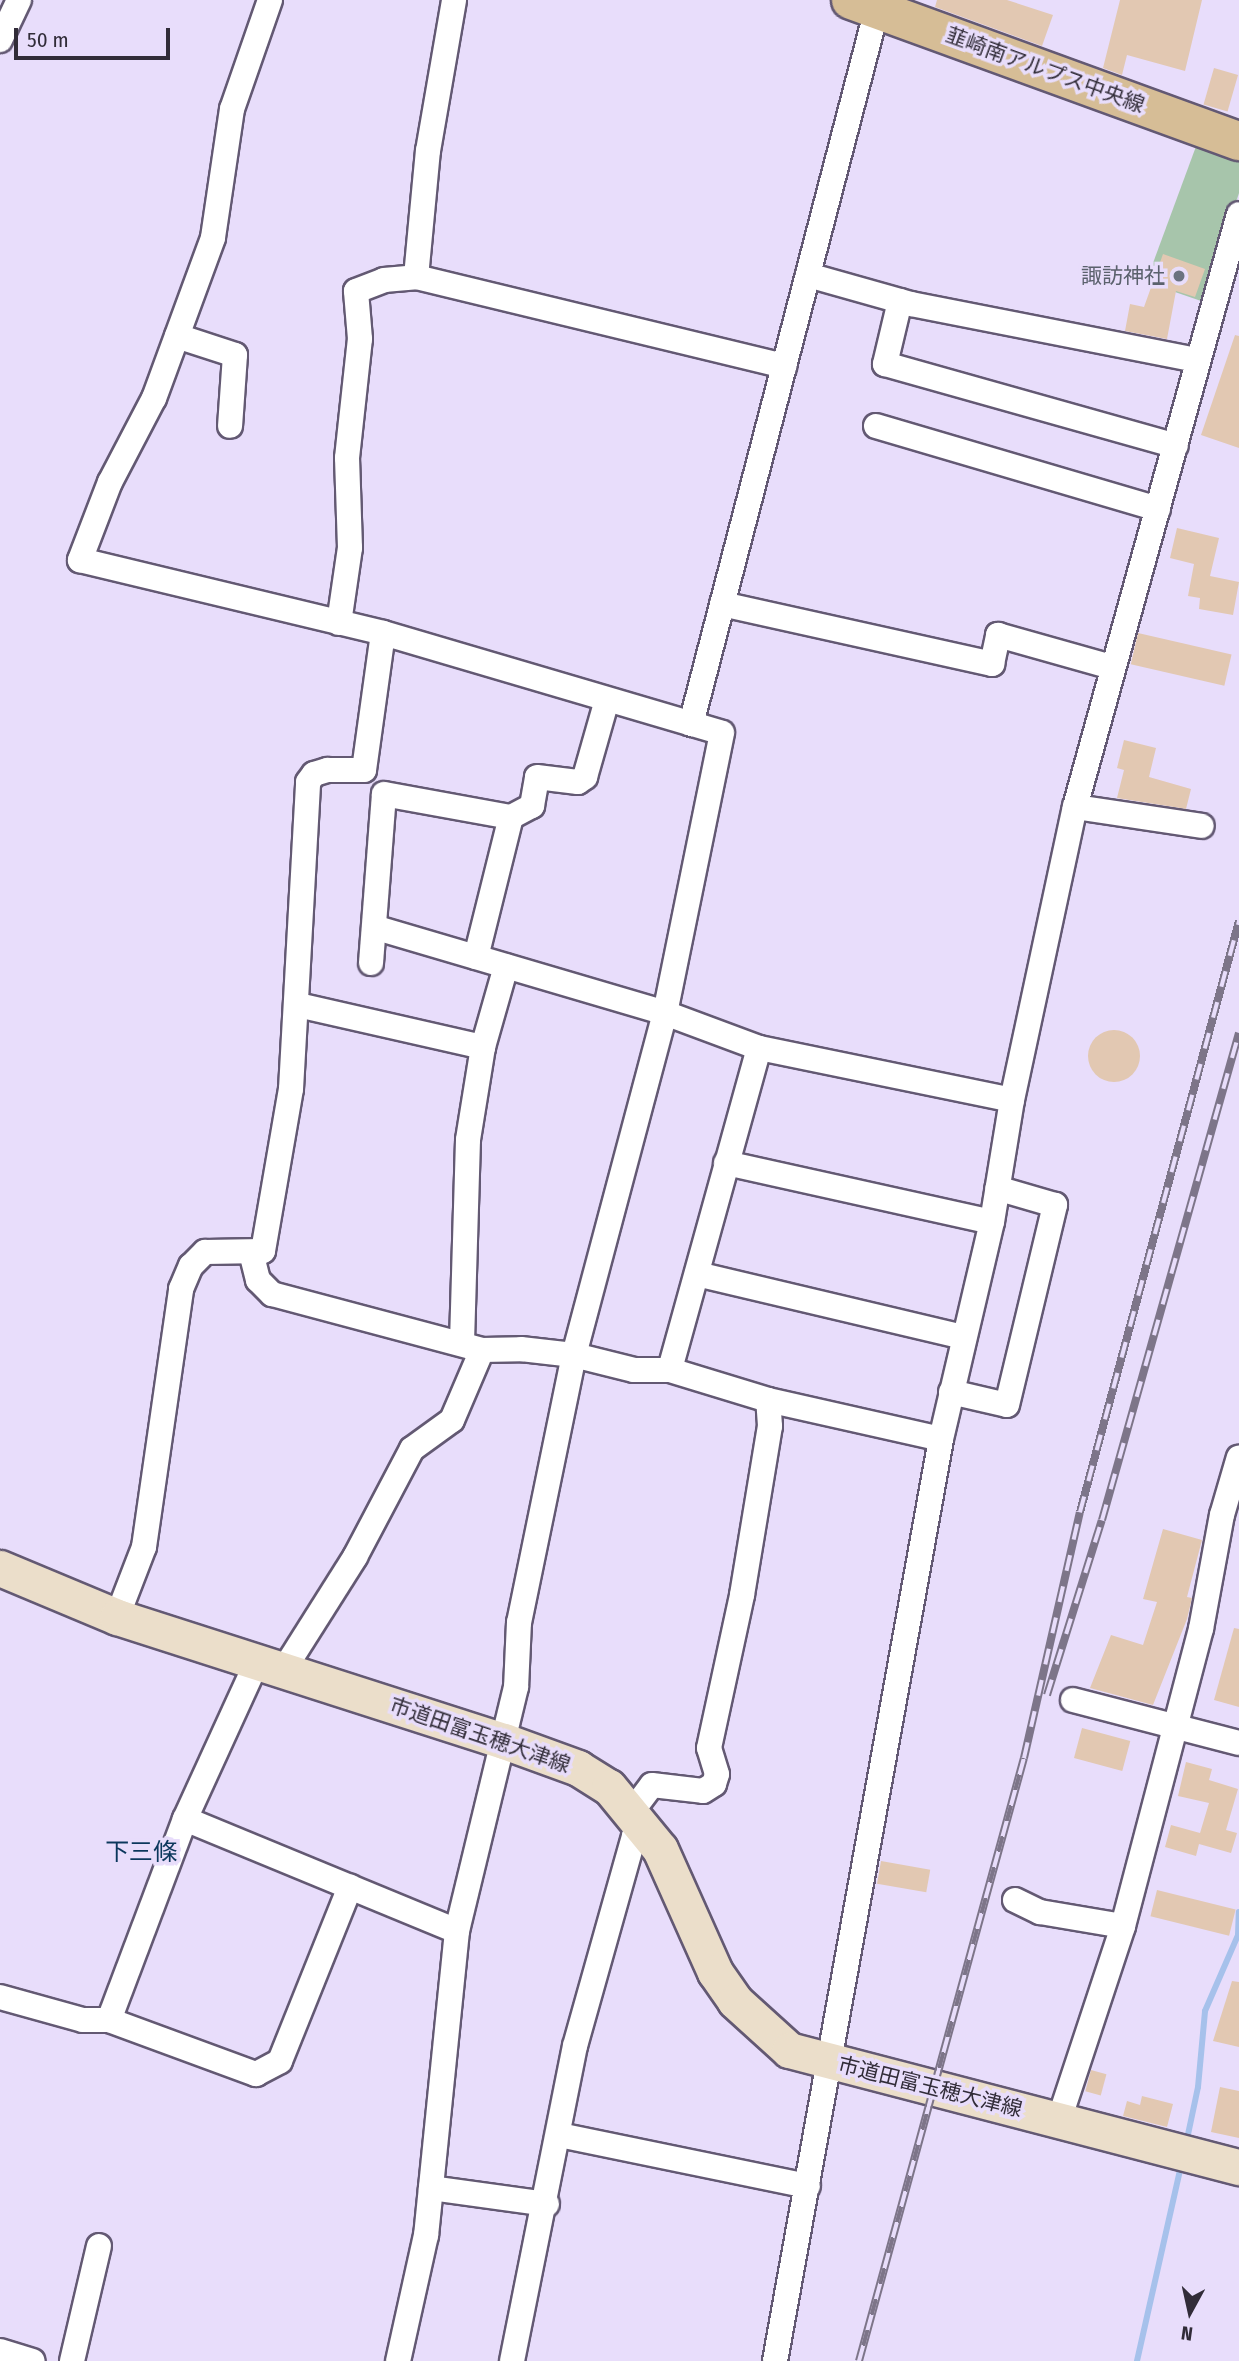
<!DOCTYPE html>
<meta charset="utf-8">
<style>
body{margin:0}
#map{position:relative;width:1239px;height:2361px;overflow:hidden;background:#e8ddfb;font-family:"Fira Sans Condensed","Noto Sans JP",sans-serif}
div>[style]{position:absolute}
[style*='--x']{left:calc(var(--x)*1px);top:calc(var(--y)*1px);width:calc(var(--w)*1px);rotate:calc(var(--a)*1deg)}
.green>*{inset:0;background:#a7c5ab}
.stream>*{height:6px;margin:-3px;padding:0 3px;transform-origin:3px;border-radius:3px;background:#a6c1eb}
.building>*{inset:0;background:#e2c8b2;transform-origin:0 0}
.round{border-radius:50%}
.roads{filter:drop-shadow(2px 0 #635973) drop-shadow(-2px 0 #635973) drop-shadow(0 2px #635973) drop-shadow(0 -2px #635973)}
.street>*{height:24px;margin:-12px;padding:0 12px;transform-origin:12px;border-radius:12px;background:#fff}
.secondary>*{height:35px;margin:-17.5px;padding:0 17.5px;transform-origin:17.5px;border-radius:17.5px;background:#ebdeca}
.primary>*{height:38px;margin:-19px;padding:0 19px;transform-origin:19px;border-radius:19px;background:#d6bd96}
.rail>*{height:8px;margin-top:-4px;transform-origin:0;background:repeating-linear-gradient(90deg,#e8ddfb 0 16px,#7d7589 0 32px);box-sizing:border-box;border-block:2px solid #7d7589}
.dots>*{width:19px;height:19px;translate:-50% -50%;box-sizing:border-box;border:4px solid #e8ddfb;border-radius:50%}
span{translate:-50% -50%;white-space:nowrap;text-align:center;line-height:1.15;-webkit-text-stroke:7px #e8ddfb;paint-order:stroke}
.street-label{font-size:21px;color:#312c38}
.worship-label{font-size:21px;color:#5b616d}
.right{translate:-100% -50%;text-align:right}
.quarter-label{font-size:24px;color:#0b375c}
.north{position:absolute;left:1155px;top:2277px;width:70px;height:70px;-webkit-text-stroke:5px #e8ddfb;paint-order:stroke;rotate:188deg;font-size:19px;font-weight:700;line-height:28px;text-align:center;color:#312c38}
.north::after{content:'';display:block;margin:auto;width:24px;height:32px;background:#312c38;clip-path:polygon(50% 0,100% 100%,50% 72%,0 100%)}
.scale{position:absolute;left:14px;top:28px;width:156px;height:32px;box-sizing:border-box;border:4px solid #312c38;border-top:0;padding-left:9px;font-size:21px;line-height:24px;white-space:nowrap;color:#312c38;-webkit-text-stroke:5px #e8ddfb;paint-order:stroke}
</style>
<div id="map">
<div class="green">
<div style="clip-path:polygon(1198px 141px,1239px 155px,1239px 193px,1204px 302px,1146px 282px)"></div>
</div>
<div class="stream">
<div style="--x:1186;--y:2144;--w:58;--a:-78.1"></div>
<div style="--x:1198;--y:2087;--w:76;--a:-84.7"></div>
<div style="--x:1205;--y:2011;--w:83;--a:-66.5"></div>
<div style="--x:1238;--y:1935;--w:23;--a:-88"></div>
<div style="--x:1137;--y:2361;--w:201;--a:-77.3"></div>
</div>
<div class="building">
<div style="clip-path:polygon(937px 0,1007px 0,1053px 15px,1042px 46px,935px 7px)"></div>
<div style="clip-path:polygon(1120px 0,1202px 0,1185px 71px,1127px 55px,1122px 75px,1103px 68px)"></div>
<div style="left:1214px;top:68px;width:25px;height:38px;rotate:16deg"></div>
<div style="clip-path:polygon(1163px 254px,1205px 269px,1195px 297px,1176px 291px,1167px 339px,1125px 331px,1130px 304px,1144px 307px)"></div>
<div style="clip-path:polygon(1235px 335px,1239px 336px,1239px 448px,1201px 435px)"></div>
<div style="clip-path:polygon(1177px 528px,1219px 538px,1210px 576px,1239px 582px,1233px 615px,1199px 609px,1200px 598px,1188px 596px,1194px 564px,1170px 558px)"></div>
<div style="left:1138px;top:633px;width:96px;height:32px;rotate:13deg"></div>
<div style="clip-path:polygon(1124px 740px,1156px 748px,1149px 777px,1191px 789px,1186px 809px,1117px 798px,1124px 770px,1117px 768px)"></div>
<div class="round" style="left:1088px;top:1030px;width:52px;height:52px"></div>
<div style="clip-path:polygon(1163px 1529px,1202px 1540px,1187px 1597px,1192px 1598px,1187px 1619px,1153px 1705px,1090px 1688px,1111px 1635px,1143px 1645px,1157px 1602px,1143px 1599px)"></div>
<div style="clip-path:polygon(1234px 1628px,1239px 1629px,1239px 1707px,1214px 1700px)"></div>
<div style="left:1082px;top:1728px;width:50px;height:31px;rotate:15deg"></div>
<div style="clip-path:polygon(1186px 1762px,1212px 1769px,1209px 1780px,1238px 1789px,1226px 1830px,1237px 1833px,1231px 1853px,1199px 1844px,1196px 1856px,1165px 1847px,1171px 1825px,1200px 1833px,1209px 1803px,1178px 1796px)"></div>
<div style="left:881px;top:1861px;width:50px;height:23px;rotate:10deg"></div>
<div style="left:1157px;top:1890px;width:81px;height:27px;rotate:14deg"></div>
<div style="clip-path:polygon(1232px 1981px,1239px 1982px,1239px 2047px,1213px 2041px)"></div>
<div style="left:1091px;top:2070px;width:16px;height:22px;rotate:15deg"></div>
<div style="clip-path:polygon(1220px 2087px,1239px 2091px,1239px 2138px,1211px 2132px)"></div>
<div style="clip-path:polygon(1142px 2096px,1173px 2104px,1167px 2127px,1123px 2116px,1127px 2101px,1140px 2105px)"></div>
</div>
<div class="roads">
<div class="street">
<div style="--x:270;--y:0;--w:115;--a:109.2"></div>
<div style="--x:232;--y:109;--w:130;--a:98.4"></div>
<div style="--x:213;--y:238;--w:171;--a:110.2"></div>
<div style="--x:154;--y:398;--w:95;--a:117.6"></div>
<div style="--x:110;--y:482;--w:84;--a:111"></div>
<div style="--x:80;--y:560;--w:312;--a:13.5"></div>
<div style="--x:383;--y:633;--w:353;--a:16.4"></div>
<div style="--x:722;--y:733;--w:286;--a:101.5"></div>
<div style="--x:665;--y:1013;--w:354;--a:104.9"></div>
<div style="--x:574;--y:1355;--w:273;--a:101.6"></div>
<div style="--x:519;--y:1622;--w:65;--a:92.6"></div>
<div style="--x:516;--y:1687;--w:251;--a:103.6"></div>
<div style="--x:457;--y:1931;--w:306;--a:95.8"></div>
<div style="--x:426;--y:2235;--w:129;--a:102.5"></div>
<div style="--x:0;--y:40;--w:44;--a:-64.6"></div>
<div style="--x:808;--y:275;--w:107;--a:15.7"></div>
<div style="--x:911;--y:304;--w:291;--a:11.1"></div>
<div style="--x:416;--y:277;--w:127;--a:-84.6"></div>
<div style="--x:428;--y:151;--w:153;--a:-80.2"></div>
<div style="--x:900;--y:301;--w:65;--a:103.4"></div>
<div style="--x:885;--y:364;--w:302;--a:15.7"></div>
<div style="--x:177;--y:336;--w:61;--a:18.1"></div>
<div style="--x:235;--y:355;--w:71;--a:94"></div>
<div style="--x:876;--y:426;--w:294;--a:16.4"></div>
<div style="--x:722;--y:604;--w:277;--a:12.5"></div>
<div style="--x:992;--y:664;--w:30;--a:-78"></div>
<div style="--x:998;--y:635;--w:118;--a:15.7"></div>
<div style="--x:339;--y:623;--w:76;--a:-81.7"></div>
<div style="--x:350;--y:548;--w:90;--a:-91.9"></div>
<div style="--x:347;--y:458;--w:120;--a:-83.8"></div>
<div style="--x:360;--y:339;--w:48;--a:-94.8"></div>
<div style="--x:356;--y:291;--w:30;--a:-21"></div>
<div style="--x:384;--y:280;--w:32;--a:-5"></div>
<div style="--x:416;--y:277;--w:379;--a:13.6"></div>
<div style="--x:691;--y:724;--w:739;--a:-75.42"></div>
<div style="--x:1075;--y:807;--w:128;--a:8.5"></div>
<div style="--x:377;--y:928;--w:300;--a:16.4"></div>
<div style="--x:665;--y:1013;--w:100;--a:20.4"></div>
<div style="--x:759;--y:1048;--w:258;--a:11.6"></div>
<div style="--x:476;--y:957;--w:144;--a:-76"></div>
<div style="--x:511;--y:817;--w:24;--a:-28"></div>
<div style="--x:532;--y:806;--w:29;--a:-80"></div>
<div style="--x:537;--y:777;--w:41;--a:7"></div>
<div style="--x:578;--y:782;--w:9;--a:-36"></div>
<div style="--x:585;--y:777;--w:80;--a:-74.1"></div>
<div style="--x:371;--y:963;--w:169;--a:-85.6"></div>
<div style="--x:384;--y:794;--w:129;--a:10.3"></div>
<div style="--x:298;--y:1005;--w:190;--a:12.8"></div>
<div style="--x:483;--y:1047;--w:94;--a:99.2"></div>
<div style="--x:468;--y:1140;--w:201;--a:91.7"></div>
<div style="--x:483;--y:1047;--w:84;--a:-74.1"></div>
<div style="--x:759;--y:1048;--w:334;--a:105.5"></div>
<div style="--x:670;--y:1370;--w:102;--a:17"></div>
<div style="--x:768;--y:1400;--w:177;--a:12.7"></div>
<div style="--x:726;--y:1163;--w:272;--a:12.5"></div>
<div style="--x:251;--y:1252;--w:29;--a:76"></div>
<div style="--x:258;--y:1280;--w:20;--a:45"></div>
<div style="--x:272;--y:1294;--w:217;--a:14.9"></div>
<div style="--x:482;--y:1350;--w:39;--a:-1"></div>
<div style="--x:521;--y:1349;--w:53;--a:6.5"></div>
<div style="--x:574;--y:1355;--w:62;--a:14"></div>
<div style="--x:634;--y:1370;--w:36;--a:0"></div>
<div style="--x:697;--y:1274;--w:273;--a:13.3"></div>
<div style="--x:951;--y:1392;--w:57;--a:13.1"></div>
<div style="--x:1007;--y:1405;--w:206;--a:-76.5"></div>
<div style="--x:1055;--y:1205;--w:60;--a:-163.7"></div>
<div style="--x:117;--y:1617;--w:75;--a:-68.9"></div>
<div style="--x:144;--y:1547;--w:261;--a:-81.8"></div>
<div style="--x:181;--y:1289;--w:25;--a:-67"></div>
<div style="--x:191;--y:1266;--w:20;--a:-45"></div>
<div style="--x:205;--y:1252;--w:58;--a:-1"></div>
<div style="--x:263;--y:1251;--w:164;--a:-80.2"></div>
<div style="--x:291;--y:1089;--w:307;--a:-86.8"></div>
<div style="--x:308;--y:782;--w:10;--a:-53"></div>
<div style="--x:314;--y:774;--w:14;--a:-17"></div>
<div style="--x:327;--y:770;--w:37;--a:0"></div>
<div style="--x:364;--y:770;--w:138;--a:-82.1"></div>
<div style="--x:283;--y:1671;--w:135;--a:-57.7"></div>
<div style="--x:355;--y:1557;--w:122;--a:-62.2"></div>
<div style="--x:412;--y:1449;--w:49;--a:-35.9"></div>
<div style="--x:452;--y:1420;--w:76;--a:-66.8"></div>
<div style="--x:1073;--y:1700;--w:171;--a:14.5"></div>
<div style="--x:633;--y:1810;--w:31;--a:-53"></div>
<div style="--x:652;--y:1785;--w:51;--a:6.7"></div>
<div style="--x:703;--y:1791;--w:13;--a:-32"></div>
<div style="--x:714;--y:1784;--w:10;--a:-73"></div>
<div style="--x:717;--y:1774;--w:27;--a:-107"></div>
<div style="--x:709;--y:1748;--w:157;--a:-77.8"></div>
<div style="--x:742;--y:1595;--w:171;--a:-80.6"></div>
<div style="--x:770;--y:1426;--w:26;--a:-94"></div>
<div style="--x:185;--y:1819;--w:294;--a:22.4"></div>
<div style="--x:1015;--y:1900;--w:28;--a:26"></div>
<div style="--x:1040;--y:1912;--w:84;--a:9.6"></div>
<div style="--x:0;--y:1997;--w:86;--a:15.5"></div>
<div style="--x:83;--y:2020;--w:26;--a:0"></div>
<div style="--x:109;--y:2020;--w:157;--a:20.2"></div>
<div style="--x:256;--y:2074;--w:27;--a:-28"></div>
<div style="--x:280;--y:2061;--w:188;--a:-68.1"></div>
<div style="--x:109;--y:2020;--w:215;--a:-69.3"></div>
<div style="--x:185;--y:1819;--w:173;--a:-65.4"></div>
<div style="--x:1059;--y:2120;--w:204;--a:-71.7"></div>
<div style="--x:1123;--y:1926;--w:307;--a:-75.3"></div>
<div style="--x:1201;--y:1629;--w:116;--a:-79.6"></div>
<div style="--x:1222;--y:1515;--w:60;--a:-73.7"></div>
<div style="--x:559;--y:2135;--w:254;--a:11.6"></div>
<div style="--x:431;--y:2188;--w:117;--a:7.9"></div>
<div style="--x:0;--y:2351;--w:34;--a:17"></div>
<div style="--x:72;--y:2361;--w:118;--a:-76.8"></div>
<div style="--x:512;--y:2361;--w:321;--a:-78.7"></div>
<div style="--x:575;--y:2046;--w:218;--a:-74.3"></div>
<div style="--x:634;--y:1836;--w:15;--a:-42"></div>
<div style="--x:775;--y:2361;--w:937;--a:-79.79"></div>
<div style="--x:941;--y:1439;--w:223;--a:-76.8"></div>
<div style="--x:992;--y:1222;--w:124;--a:-80.7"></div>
<div style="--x:1012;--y:1100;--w:300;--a:-77.9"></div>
<div style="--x:1075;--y:807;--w:615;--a:-74.54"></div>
</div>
<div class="secondary">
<div style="--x:0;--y:1568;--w:127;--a:22.7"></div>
<div style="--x:117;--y:1617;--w:406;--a:17.8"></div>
<div style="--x:504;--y:1741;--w:79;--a:20"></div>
<div style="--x:578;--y:1768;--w:36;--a:32"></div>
<div style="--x:609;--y:1787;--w:80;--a:50.6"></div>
<div style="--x:660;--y:1849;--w:135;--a:65.9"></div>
<div style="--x:715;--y:1972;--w:35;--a:55"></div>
<div style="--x:735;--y:2001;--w:73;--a:42.2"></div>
<div style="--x:789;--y:2050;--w:465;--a:14.6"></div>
</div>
<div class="primary">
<div style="--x:851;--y:0;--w:413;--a:20"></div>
</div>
</div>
<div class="rail">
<div style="--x:1047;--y:1695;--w:183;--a:-72.6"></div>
<div style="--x:1102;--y:1520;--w:506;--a:-74.29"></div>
<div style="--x:859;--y:2361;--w:625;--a:-74.7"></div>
<div style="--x:1024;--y:1758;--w:252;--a:-77.2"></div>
<div style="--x:1080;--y:1512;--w:612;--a:-74.94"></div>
</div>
<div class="dots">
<div style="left:1179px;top:276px;background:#6b7280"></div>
</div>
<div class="street-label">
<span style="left:1045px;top:70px;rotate:20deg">韮崎南アルプス中央線</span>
<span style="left:480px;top:1735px;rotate:19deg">市道田富玉穂大津線</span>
<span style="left:930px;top:2087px;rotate:14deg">市道田富玉穂大津線</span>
</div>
<div class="worship-label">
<span class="right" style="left:1165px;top:276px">諏訪神社</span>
</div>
<div class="quarter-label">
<span style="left:141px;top:1853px">下三條</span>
</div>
<div class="north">N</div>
<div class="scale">50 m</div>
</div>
